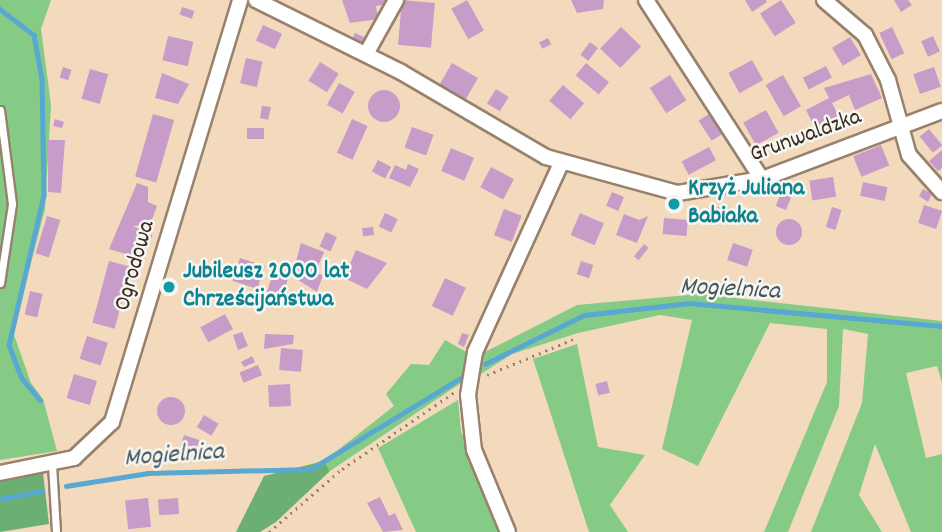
<!DOCTYPE html>
<meta charset="utf-8">
<style>
body{margin:0}
#map{position:relative;width:942px;height:532px;overflow:hidden;background:#f3dabd;font-family:Dekko,sans-serif}
div>[style]{position:absolute}
[style*='--x']{left:calc(var(--x)*1px);top:calc(var(--y)*1px);width:calc(var(--w)*1px);rotate:calc(var(--a)*1deg)}
.green>*{inset:0;background:#85cb86}
.forest>*{inset:0;background:#6caf73}
.stream>*{height:4.5px;margin:-2.25px;padding:0 2.25px;transform-origin:2.25px;border-radius:2.25px;background:#58a8d2}
.building>*{inset:0;background:#c79cc8;transform-origin:0 0}
.round{border-radius:50%}
.path>*{height:2.5px;margin-top:-1.25px;transform-origin:0;background:repeating-linear-gradient(90deg,#97826e 0 2px,transparent 0 7px)}
.roads{filter:drop-shadow(2px 0 #97826e) drop-shadow(-2px 0 #97826e) drop-shadow(0 2px #97826e) drop-shadow(0 -2px #97826e)}
.service>*{height:7px;margin:-3.5px;padding:0 3.5px;transform-origin:3.5px;border-radius:3.5px;background:#fff}
.minor>*{height:14px;margin:-7px;padding:0 7px;transform-origin:7px;border-radius:7px;background:#fff}
.dots>*{width:19px;height:19px;translate:-50% -50%;box-sizing:border-box;border:4px solid #f6f6f2;border-radius:50%}
span{translate:-50% -50%;white-space:nowrap;text-align:center;line-height:1.15;-webkit-text-stroke:5px #f6f6f2;paint-order:stroke}
.street-label{font-size:24px;color:#3b2a1e}
.culture-label{font-size:24px;color:#0d838f;font-weight:700}
.left{translate:0 -50%;text-align:left}
.water-label{font-size:26px;color:#45565d;font-style:italic}
</style>
<div id="map">
<div class="green">
<div style="clip-path:polygon(0 0,51px 0,41px 29px,51px 105px,45px 209px,13px 332px,31px 383px,43px 399px,57px 451px,0 460px)"></div>
<div style="clip-path:polygon(700px 294px,942px 321px,942px 383px,937px 366px,906px 373px,926px 458px,942px 454px,942px 532px,911px 532px,875px 444px,859px 495px,882px 532px,811px 532px,862px 403px,868px 334px,843px 329px,839px 406px,788px 532px,764px 532px,827px 382px,827px 329px,770px 323px,698px 466px,662px 449px,692px 320px,660px 315px,578px 333px,512px 354px,481px 374px,481px 354px,577px 305px)"></div>
<div style="clip-path:polygon(445px 340px,470px 354px,461px 383px,330px 471px,324px 461px,394px 406px,386px 394px,411px 364px,429px 365px)"></div>
<div style="clip-path:polygon(577px 344px,598px 447px,645px 455px,610px 505px,628px 532px,589px 532px,533px 359px)"></div>
<div style="clip-path:polygon(458px 400px,461px 431px,499px 532px,416px 532px,378px 448px)"></div>
</div>
<div class="forest">
<div style="clip-path:polygon(324px 461px,330px 471px,276px 522px,260px 532px,236px 532px,264px 476px)"></div>
<div style="clip-path:polygon(43px 473px,49px 524px,0 532px,0 481px)"></div>
</div>
<div class="stream">
<div style="--x:0;--y:9;--w:43;--a:37.4"></div>
<div style="--x:34;--y:35;--w:45;--a:79.7"></div>
<div style="--x:42;--y:79;--w:116;--a:89"></div>
<div style="--x:44;--y:195;--w:154;--a:103.1"></div>
<div style="--x:9;--y:345;--w:34;--a:69"></div>
<div style="--x:21;--y:377;--w:30;--a:50"></div>
<div style="--x:485;--y:364;--w:110;--a:-26.3"></div>
<div style="--x:584;--y:315;--w:106;--a:-6.5"></div>
<div style="--x:689;--y:303;--w:254;--a:5.2"></div>
<div style="--x:66;--y:486;--w:83;--a:-9"></div>
<div style="--x:148;--y:473;--w:163;--a:-1.4"></div>
<div style="--x:311;--y:469;--w:183;--a:-31.3"></div>
<div style="--x:0;--y:499;--w:43;--a:-10.8"></div>
</div>
<div class="building">
<div style="clip-path:polygon(342px 0,390px 0,390px 4px,376px 6px,378px 19px,350px 23px)"></div>
<div style="left:402px;top:0;width:33px;height:45px;rotate:5deg"></div>
<div style="left:467px;top:0;width:35px;height:18px;rotate:61deg"></div>
<div style="clip-path:polygon(571px 0,604px 0,603px 9px,577px 13px)"></div>
<div style="clip-path:polygon(745px 0,766px 0,767px 2px,752px 12px)"></div>
<div style="left:781px;top:0;width:27px;height:25px;rotate:57deg"></div>
<div style="clip-path:polygon(894px 0,908px 0,912px 5px,901px 12px)"></div>
<div style="left:182px;top:7px;width:13px;height:8px;rotate:18deg"></div>
<div style="left:263px;top:25px;width:21px;height:17px;rotate:25deg"></div>
<div style="left:621px;top:27px;width:28px;height:30px;rotate:44deg"></div>
<div style="left:892px;top:27px;width:29px;height:14px;rotate:65deg"></div>
<div style="left:355px;top:33px;width:12px;height:6px;rotate:24deg"></div>
<div style="left:168px;top:36px;width:26px;height:25px;rotate:13deg"></div>
<div style="left:933px;top:36px;width:17px;height:13px;rotate:66deg"></div>
<div style="left:850px;top:37px;width:21px;height:21px;rotate:59deg"></div>
<div style="left:548px;top:38px;width:7px;height:10px;rotate:63deg"></div>
<div style="left:590px;top:42px;width:10px;height:16px;rotate:37deg"></div>
<div style="left:246px;top:58px;width:17px;height:26px;rotate:13deg"></div>
<div style="left:752px;top:60px;width:23px;height:27px;rotate:61deg"></div>
<div style="left:320px;top:62px;width:22px;height:22px;rotate:32deg"></div>
<div style="left:452px;top:63px;width:30px;height:30px;rotate:30deg"></div>
<div style="left:586px;top:63px;width:30px;height:16px;rotate:40deg"></div>
<div style="left:826px;top:66px;width:13px;height:26px;rotate:63deg"></div>
<div style="left:63px;top:67px;width:9px;height:11px;rotate:18deg"></div>
<div style="left:934px;top:67px;width:21px;height:22px;rotate:71deg"></div>
<div style="left:90px;top:69px;width:19px;height:31px;rotate:16deg"></div>
<div style="clip-path:polygon(162px 73px,189px 84px,178px 104px,155px 98px)"></div>
<div style="clip-path:polygon(871px 74px,882px 98px,855px 110px,849px 95px,832px 103px,843px 125px,819px 136px,806px 110px,829px 98px,824px 88px)"></div>
<div style="left:670px;top:75px;width:30px;height:24px;rotate:57deg"></div>
<div style="left:783px;top:75px;width:36px;height:20px;rotate:60deg"></div>
<div style="left:339px;top:83px;width:18px;height:25px;rotate:29deg"></div>
<div style="left:563px;top:85px;width:28px;height:21px;rotate:41deg"></div>
<div style="left:496px;top:89px;width:15px;height:17px;rotate:32deg"></div>
<div class="round" style="left:368px;top:90px;width:32px;height:32px"></div>
<div style="clip-path:polygon(262px 106px,271px 107px,268px 120px,260px 118px)"></div>
<div style="left:766px;top:110px;width:26px;height:26px;rotate:61deg"></div>
<div style="left:712px;top:112px;width:24px;height:16px;rotate:57deg"></div>
<div style="left:153px;top:114px;width:22px;height:65px;rotate:16deg"></div>
<div style="clip-path:polygon(55px 119px,64px 122px,62px 128px,53px 126px)"></div>
<div style="left:352px;top:119px;width:17px;height:37px;rotate:24deg"></div>
<div style="left:412px;top:127px;width:23px;height:22px;rotate:20deg"></div>
<div style="left:247px;top:128px;width:17px;height:11px"></div>
<div style="left:929px;top:129px;width:21px;height:12px;rotate:51deg"></div>
<div style="clip-path:polygon(48px 140px,65px 140px,61px 193px,48px 192px)"></div>
<div style="left:881px;top:145px;width:22px;height:30px;rotate:68deg"></div>
<div style="left:709px;top:147px;width:15px;height:31px;rotate:62deg"></div>
<div style="left:451px;top:148px;width:25px;height:25px;rotate:23deg"></div>
<div style="clip-path:polygon(942px 150px,942px 168px,938px 171px,929px 161px)"></div>
<div style="left:378px;top:160px;width:15px;height:13px;rotate:28deg"></div>
<div style="clip-path:polygon(408px 164px,419px 169px,410px 187px,389px 178px,395px 165px,406px 170px)"></div>
<div style="left:491px;top:167px;width:26px;height:23px;rotate:28deg"></div>
<div style="left:833px;top:177px;width:20px;height:24px;rotate:81deg"></div>
<div style="left:863px;top:182px;width:25px;height:14px;rotate:12deg"></div>
<div style="clip-path:polygon(137px 183px,148px 187px,148px 202px,157px 206px,150px 225px,133px 226px,153px 236px,132px 256px,109px 249px)"></div>
<div style="clip-path:polygon(923px 189px,932px 194px,928px 202px,919px 196px)"></div>
<div style="left:612px;top:192px;width:13px;height:15px;rotate:23deg"></div>
<div style="left:781px;top:193px;width:11px;height:14px;rotate:22deg"></div>
<div style="left:924px;top:205px;width:19px;height:19px;rotate:18deg"></div>
<div style="clip-path:polygon(714px 207px,731px 208px,732px 220px,701px 224px,699px 211px)"></div>
<div style="left:832px;top:207px;width:10px;height:21px;rotate:17deg"></div>
<div style="left:504px;top:209px;width:19px;height:28px;rotate:21deg"></div>
<div style="left:385px;top:213px;width:14px;height:15px;rotate:25deg"></div>
<div style="left:580px;top:213px;width:26px;height:24px;rotate:23deg"></div>
<div style="clip-path:polygon(624px 214px,639px 220px,648px 216px,637px 243px,616px 235px)"></div>
<div style="left:47px;top:216px;width:14px;height:39px;rotate:17deg"></div>
<div style="left:664px;top:218px;width:24px;height:16px;rotate:5deg"></div>
<div class="round" style="left:776px;top:219px;width:26px;height:26px"></div>
<div style="left:373px;top:227px;width:8px;height:11px;rotate:83deg"></div>
<div style="left:326px;top:232px;width:12px;height:16px;rotate:24deg"></div>
<div style="clip-path:polygon(301px 243px,324px 252px,315px 273px,323px 275px,317px 292px,292px 276px)"></div>
<div style="left:733px;top:243px;width:21px;height:18px;rotate:19deg"></div>
<div style="left:644px;top:244px;width:6px;height:16px;rotate:39deg"></div>
<div style="clip-path:polygon(356px 250px,387px 263px,367px 289px,344px 278px)"></div>
<div style="left:240px;top:258px;width:26px;height:24px;rotate:18deg"></div>
<div style="left:109px;top:261px;width:23px;height:64px;rotate:15deg"></div>
<div style="left:581px;top:261px;width:13px;height:14px;rotate:18deg"></div>
<div style="left:273px;top:273px;width:16px;height:28px;rotate:18deg"></div>
<div style="left:445px;top:278px;width:23px;height:31px;rotate:25deg"></div>
<div style="left:30px;top:291px;width:13px;height:24px;rotate:13deg"></div>
<div style="left:225px;top:314px;width:17px;height:28px;rotate:62deg"></div>
<div style="clip-path:polygon(242px 332px,248px 346px,238px 350px,233px 335px)"></div>
<div style="clip-path:polygon(462px 333px,469px 335px,464px 347px,458px 344px)"></div>
<div style="clip-path:polygon(265px 334px,294px 335px,293px 344px,264px 349px)"></div>
<div style="left:87px;top:336px;width:22px;height:24px;rotate:18deg"></div>
<div style="left:281px;top:348px;width:22px;height:22px;rotate:5deg"></div>
<div style="clip-path:polygon(252px 356px,255px 362px,244px 367px,241px 362px)"></div>
<div style="left:258px;top:365px;width:11px;height:20px;rotate:68deg"></div>
<div style="left:74px;top:374px;width:24px;height:25px;rotate:17deg"></div>
<div style="left:607px;top:381px;width:12px;height:12px;rotate:76deg"></div>
<div style="left:290px;top:384px;width:22px;height:22px;rotate:87deg"></div>
<div class="round" style="left:157px;top:397px;width:28px;height:28px"></div>
<div style="left:204px;top:415px;width:17px;height:14px;rotate:31deg"></div>
<div style="left:184px;top:435px;width:16px;height:11px;rotate:18deg"></div>
<div style="clip-path:polygon(380px 497px,389px 516px,395px 513px,403px 530px,383px 532px,367px 503px)"></div>
<div style="left:148px;top:498px;width:29px;height:23px;rotate:84deg"></div>
<div style="left:178px;top:498px;width:16px;height:20px;rotate:86deg"></div>
</div>
<div class="path">
<div style="--x:487;--y:375;--w:96;--a:-22.6"></div>
<div style="--x:269;--y:532;--w:96;--a:-40.8"></div>
<div style="--x:342;--y:469;--w:135;--a:-34.4"></div>
</div>
<div class="roads">
<div class="service">
<div style="--x:0;--y:110;--w:95;--a:82.7"></div>
<div style="--x:12;--y:204;--w:80;--a:98.6"></div>
<div style="--x:52;--y:464;--w:68;--a:86.6"></div>
</div>
<div class="minor">
<div style="--x:256;--y:0;--w:162;--a:26.4"></div>
<div style="--x:401;--y:72;--w:168;--a:30.4"></div>
<div style="--x:546;--y:157;--w:137;--a:15.3"></div>
<div style="--x:678;--y:193;--w:85;--a:-9.5"></div>
<div style="--x:762;--y:179;--w:192;--a:-20.7"></div>
<div style="--x:646;--y:0;--w:213;--a:57.1"></div>
<div style="--x:824;--y:0;--w:54;--a:40.5"></div>
<div style="--x:865;--y:35;--w:51;--a:62.9"></div>
<div style="--x:888;--y:80;--w:78;--a:74.4"></div>
<div style="--x:909;--y:155;--w:50;--a:48.3"></div>
<div style="--x:366;--y:54;--w:62;--a:-60.9"></div>
<div style="--x:0;--y:473;--w:76;--a:-11.5"></div>
<div style="--x:74;--y:458;--w:52;--a:-43.5"></div>
<div style="--x:112;--y:422;--w:441;--a:-73.1"></div>
<div style="--x:508;--y:532;--w:89;--a:-112.5"></div>
<div style="--x:474;--y:450;--w:55;--a:-96.2"></div>
<div style="--x:468;--y:395;--w:44;--a:-80.8"></div>
<div style="--x:475;--y:352;--w:208;--a:-65.5"></div>
</div>
</div>
<div class="dots">
<div style="left:674px;top:204px;background:#0f9aa8"></div>
<div style="left:169px;top:287px;background:#0f9aa8"></div>
</div>
<div class="street-label">
<span style="left:806px;top:137px;rotate:-20deg">Grunwaldzka</span>
<span style="left:136px;top:266px;rotate:-74deg">Ogrodowa</span>
</div>
<div class="culture-label">
<span class="left" style="left:688px;top:204px">Krzyż Juliana<br>Babiaka</span>
<span class="left" style="left:183px;top:287px">Jubileusz 2000 lat<br>Chrześcijaństwa</span>
</div>
<div class="water-label">
<span style="left:730px;top:290px;rotate:3deg">Mogielnica</span>
<span style="left:174px;top:456px;rotate:-4deg">Mogielnica</span>
</div>
</div>
